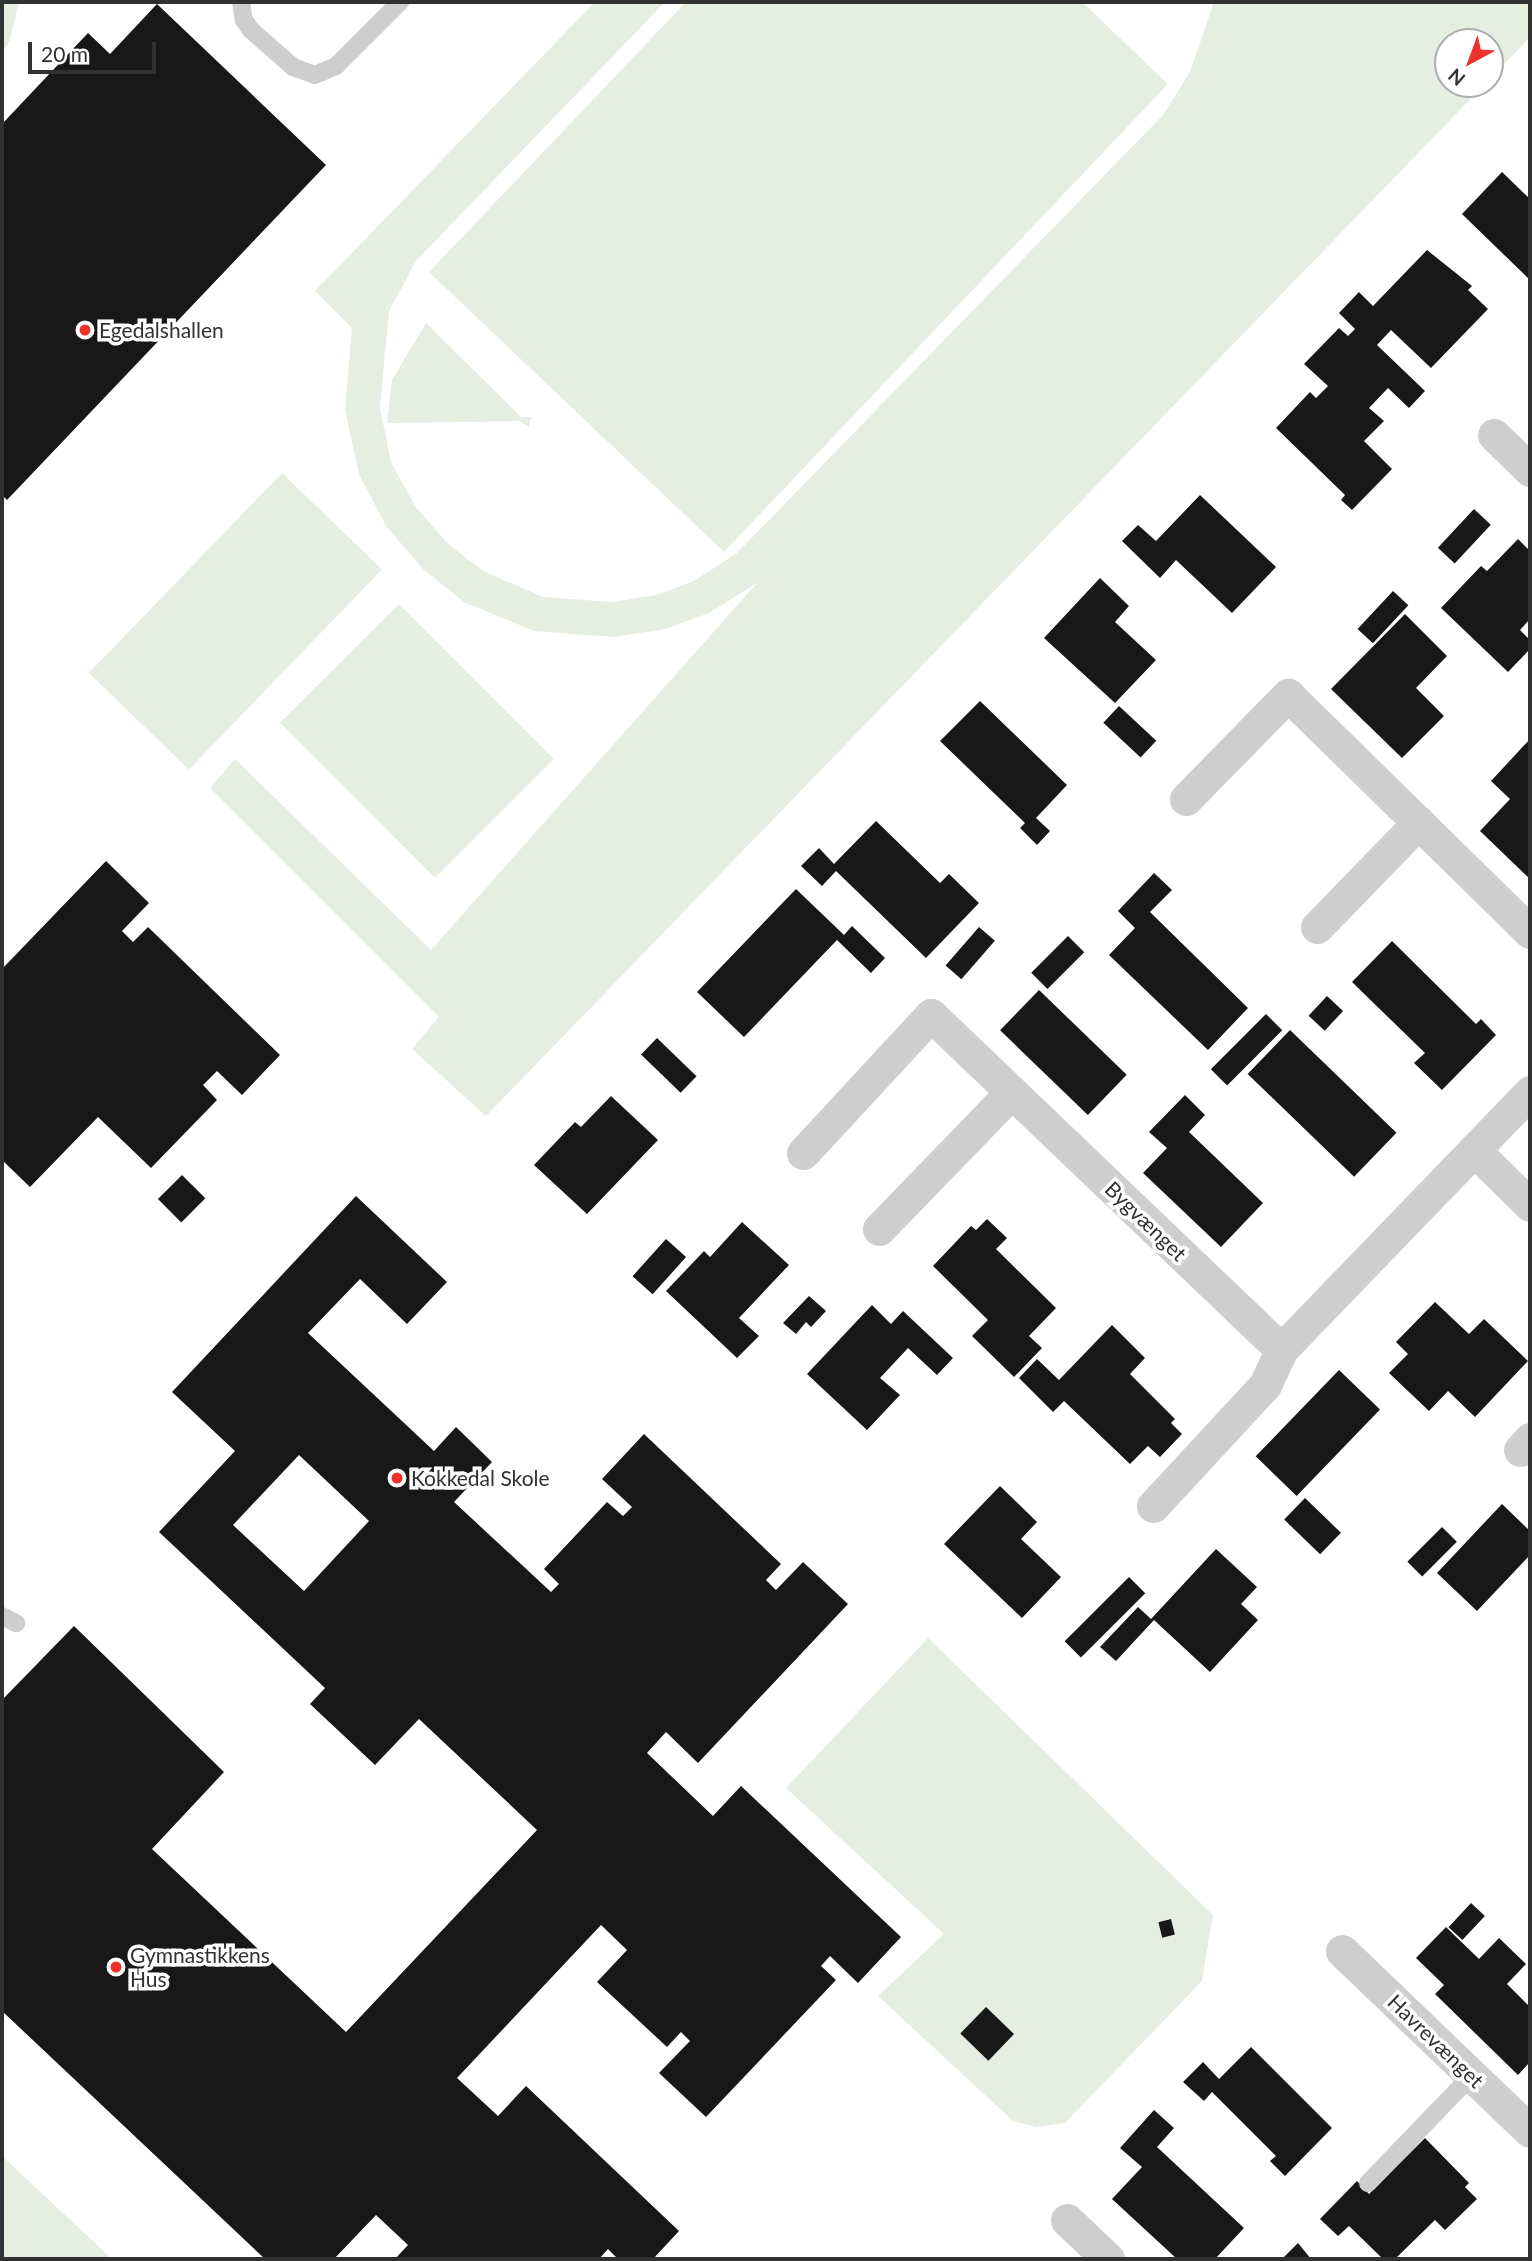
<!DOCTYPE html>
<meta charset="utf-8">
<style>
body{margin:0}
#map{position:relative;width:1532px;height:2261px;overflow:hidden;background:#fff;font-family:Lato,sans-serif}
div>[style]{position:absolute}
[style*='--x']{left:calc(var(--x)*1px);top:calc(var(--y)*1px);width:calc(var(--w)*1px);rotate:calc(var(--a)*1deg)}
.green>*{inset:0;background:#e6eedf;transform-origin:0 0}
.building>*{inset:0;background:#181818;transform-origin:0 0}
.lane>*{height:18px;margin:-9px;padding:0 9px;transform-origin:9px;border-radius:9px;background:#cecece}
.street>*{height:33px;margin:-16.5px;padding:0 16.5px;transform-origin:16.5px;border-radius:16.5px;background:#cecece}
.dots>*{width:19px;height:19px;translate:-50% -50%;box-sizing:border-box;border:4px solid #fff;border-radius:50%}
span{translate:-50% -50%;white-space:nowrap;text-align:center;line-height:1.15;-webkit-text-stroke:7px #fff;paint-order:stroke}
.poi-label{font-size:21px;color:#313131}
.left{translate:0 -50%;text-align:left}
.street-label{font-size:21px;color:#313131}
.frame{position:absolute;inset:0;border:4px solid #313131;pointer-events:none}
.north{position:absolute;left:1434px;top:28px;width:70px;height:70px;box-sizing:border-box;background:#fff;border:2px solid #adadad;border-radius:50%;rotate:221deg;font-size:19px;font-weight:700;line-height:28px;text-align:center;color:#313131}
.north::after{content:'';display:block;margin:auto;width:24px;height:32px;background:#ed322e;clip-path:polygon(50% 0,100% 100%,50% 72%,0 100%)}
.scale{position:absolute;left:28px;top:42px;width:128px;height:32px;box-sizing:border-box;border:4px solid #313131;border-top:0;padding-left:9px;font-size:21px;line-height:24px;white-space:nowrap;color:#313131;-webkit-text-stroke:5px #fff;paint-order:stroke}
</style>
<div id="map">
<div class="green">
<div style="clip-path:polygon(2px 2px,19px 2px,10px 40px,2px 53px)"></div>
<div style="clip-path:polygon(595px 2px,665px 2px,416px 261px,389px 311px,380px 408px,391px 462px,415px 506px,448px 544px,483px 571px,543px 597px,612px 602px,656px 595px,694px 581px,737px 553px,1163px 115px,1190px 72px,1214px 2px,1530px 2px,1530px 37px,1490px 79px,1490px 42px,1448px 42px,1448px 84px,1485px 84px,486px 1116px,412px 1049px,439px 1017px,210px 788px,235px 759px,431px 950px,757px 583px,709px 613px,665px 629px,614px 637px,534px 631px,464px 602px,423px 569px,386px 526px,359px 474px,345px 410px,352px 328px,315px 291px)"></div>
<div style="clip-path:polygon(686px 2px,1082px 2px,1168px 84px,724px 552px,429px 272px)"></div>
<div style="clip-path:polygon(426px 323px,521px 417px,531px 417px,529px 427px,519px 421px,387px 423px,392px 380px)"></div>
<div style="left:282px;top:473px;width:139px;height:278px;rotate:44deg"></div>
<div style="left:399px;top:604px;width:219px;height:168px;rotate:45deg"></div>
<div style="clip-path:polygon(928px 1638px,1213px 1915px,1202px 1981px,1065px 2123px,1036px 2127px,1013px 2121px,878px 1996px,944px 1934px,786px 1788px)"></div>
<div style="clip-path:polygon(2px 2156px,112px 2259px,2px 2259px)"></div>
</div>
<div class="building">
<div style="clip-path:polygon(157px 4px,326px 165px,7px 500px,2px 495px,2px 124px,88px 33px,110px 54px)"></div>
<div style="clip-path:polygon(1502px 172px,1530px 199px,1530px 280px,1462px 214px)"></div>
<div style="clip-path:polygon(1427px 250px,1472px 286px,1468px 290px,1488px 309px,1431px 368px,1391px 330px,1377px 345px,1425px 391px,1409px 408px,1388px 388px,1369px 408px,1384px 421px,1364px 441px,1392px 469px,1352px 510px,1341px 500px,1345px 495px,1276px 428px,1310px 392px,1316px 398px,1328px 386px,1304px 364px,1339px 328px,1348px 336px,1355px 329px,1339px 313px,1359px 292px,1373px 306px)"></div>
<div style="clip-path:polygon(1200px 495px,1276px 567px,1232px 613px,1176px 560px,1160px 578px,1122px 541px,1138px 525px,1156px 541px)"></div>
<div style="left:1474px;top:509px;width:23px;height:53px;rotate:43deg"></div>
<div style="clip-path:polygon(1518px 539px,1530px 551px,1530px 619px,1520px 630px,1530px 640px,1530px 649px,1508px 672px,1441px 608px,1481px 566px,1487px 571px)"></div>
<div style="clip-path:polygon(1100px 578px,1129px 606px,1115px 622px,1156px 660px,1115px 703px,1044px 638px)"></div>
<div style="left:1393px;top:591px;width:21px;height:52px;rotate:43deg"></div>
<div style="clip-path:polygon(1405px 614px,1447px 656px,1416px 688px,1444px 716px,1402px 758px,1331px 689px)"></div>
<div style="clip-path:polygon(980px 701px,1067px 785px,1036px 818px,1050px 831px,1037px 845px,1020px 828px,1025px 823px,940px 741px)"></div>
<div style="left:1119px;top:706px;width:51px;height:23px;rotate:43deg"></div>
<div style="clip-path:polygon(1530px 739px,1530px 879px,1480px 831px,1510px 799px,1491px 781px)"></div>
<div style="clip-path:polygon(876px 821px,940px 883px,949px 874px,979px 903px,926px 958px,836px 871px,822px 886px,801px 866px,819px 848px,834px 864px)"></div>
<div style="clip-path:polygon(106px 861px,149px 903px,122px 931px,133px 942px,148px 927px,280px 1055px,242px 1095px,217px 1071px,203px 1085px,217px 1100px,151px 1168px,98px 1117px,30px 1187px,2px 1160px,2px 969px)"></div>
<div style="clip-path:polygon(1154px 873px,1172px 890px,1150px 912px,1248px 1008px,1208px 1050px,1109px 955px,1135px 928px,1118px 911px)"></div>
<div style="clip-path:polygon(796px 889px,844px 935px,852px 926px,885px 958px,871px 973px,837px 940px,744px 1037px,697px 992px)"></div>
<div style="left:979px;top:927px;width:21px;height:51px;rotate:41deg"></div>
<div style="left:1068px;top:936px;width:23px;height:52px;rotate:45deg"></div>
<div style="clip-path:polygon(1392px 941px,1476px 1024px,1481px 1019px,1496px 1035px,1442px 1090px,1414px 1063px,1425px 1053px,1352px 982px)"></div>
<div style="left:1039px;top:990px;width:122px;height:56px;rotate:44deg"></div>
<div style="left:1327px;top:996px;width:22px;height:27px;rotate:43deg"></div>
<div style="left:1266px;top:1014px;width:23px;height:78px;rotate:45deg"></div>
<div style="left:1290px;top:1030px;width:148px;height:61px;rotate:44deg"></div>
<div style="left:657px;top:1038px;width:55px;height:23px;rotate:44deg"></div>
<div style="clip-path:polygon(1185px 1095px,1205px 1115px,1189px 1132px,1263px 1203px,1221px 1247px,1143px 1173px,1167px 1148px,1149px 1132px)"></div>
<div style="clip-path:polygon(611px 1096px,658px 1140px,587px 1214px,534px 1165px,575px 1122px,581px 1127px)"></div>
<div style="left:182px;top:1175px;width:33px;height:34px;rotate:45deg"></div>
<div style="clip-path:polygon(evenodd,356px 1196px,447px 1282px,407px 1324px,360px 1279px,308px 1333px,434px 1451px,456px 1427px,492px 1462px,454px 1502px,551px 1592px,559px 1584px,544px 1569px,607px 1502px,623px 1516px,632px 1507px,602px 1479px,644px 1434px,781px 1564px,766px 1580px,776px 1590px,803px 1562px,848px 1604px,698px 1763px,666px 1732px,647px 1753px,713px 1816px,741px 1786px,901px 1937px,858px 1983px,830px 1956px,821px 1966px,836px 1980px,706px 2117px,659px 2073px,690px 2041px,681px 2032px,667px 2047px,597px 1982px,627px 1950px,601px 1925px,457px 2078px,498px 2116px,526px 2086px,679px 2231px,653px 2259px,618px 2259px,608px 2249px,599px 2259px,395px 2259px,408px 2245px,376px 2215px,334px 2259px,265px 2259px,2px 2011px,2px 1700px,74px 1626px,224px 1772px,152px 1849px,346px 2032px,537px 1830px,419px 1719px,375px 1765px,310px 1704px,325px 1688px,159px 1532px,235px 1451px,172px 1392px,356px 1196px,299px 1455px,369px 1521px,304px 1591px,233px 1525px,299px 1455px)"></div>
<div style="clip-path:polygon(987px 1219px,1007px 1238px,996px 1249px,1056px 1308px,1029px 1336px,1042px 1348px,1014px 1377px,972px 1336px,988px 1320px,933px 1266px,971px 1226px,976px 1230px)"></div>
<div style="clip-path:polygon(742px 1222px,789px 1265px,739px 1318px,759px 1336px,737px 1358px,666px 1291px,704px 1251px,710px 1257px)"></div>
<div style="left:666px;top:1239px;width:27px;height:50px;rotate:42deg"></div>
<div style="clip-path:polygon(809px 1296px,826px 1311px,811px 1327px,806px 1322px,796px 1334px,783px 1323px)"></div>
<div style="clip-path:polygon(1435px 1302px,1469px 1334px,1484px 1319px,1528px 1361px,1475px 1417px,1448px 1391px,1429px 1411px,1389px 1373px,1408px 1354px,1396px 1342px)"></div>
<div style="clip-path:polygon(872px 1305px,891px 1324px,903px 1311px,953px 1358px,937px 1375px,908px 1348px,880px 1378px,900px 1395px,867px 1430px,807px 1374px)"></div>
<div style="clip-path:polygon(1112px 1325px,1145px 1358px,1130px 1374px,1175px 1419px,1171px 1423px,1182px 1434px,1160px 1457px,1148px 1446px,1130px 1464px,1064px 1401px,1053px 1412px,1019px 1378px,1037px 1359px,1059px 1380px)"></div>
<div style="left:1339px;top:1370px;width:57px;height:120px;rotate:44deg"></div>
<div style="clip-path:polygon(1000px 1486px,1037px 1522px,1021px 1539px,1061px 1577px,1022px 1618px,944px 1544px)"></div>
<div style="left:1305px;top:1498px;width:50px;height:30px;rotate:44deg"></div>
<div style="clip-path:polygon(1502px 1504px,1530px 1531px,1530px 1555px,1477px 1611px,1437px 1573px)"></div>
<div style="left:1442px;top:1527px;width:21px;height:49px;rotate:45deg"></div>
<div style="clip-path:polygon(1216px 1549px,1257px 1587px,1241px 1604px,1258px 1620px,1210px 1672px,1154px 1620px,1116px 1661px,1100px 1647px,1138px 1607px,1151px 1619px)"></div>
<div style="left:1129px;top:1577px;width:23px;height:91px;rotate:45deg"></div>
<div style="left:1471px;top:1903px;width:19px;height:33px;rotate:43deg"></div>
<div style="left:1171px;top:1919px;width:16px;height:13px;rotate:76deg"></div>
<div style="clip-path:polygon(1446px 1927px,1479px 1959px,1499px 1938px,1526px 1964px,1507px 1984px,1530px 2007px,1530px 2062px,1518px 2075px,1435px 1994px,1444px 1985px,1416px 1958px)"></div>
<div style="left:986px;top:2007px;width:39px;height:37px;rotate:44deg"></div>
<div style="clip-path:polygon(1251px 2047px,1332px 2128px,1285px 2176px,1270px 2161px,1276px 2156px,1212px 2092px,1204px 2101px,1183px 2082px,1203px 2062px,1219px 2079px)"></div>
<div style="clip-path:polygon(1154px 2110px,1174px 2128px,1157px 2147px,1244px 2228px,1215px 2259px,1177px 2259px,1112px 2199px,1142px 2167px,1120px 2148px)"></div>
<div style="clip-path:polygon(1425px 2138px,1469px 2183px,1465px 2187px,1477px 2199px,1445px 2230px,1435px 2220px,1395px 2259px,1383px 2259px,1349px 2226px,1338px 2236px,1320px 2219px,1357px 2181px,1369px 2194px)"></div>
<div style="clip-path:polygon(1298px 2243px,1311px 2259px,1282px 2259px)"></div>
</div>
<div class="lane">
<div style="--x:241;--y:2;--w:18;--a:81"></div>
<div style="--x:244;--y:20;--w:12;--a:55"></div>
<div style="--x:251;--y:30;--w:56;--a:41.4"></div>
<div style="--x:293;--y:67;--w:23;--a:20"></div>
<div style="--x:315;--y:75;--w:23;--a:-23"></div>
<div style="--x:336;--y:66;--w:91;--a:-45"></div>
<div style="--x:2;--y:1616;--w:16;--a:27"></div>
<div style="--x:1368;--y:2183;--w:150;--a:-46.1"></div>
</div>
<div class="street">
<div style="--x:1494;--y:435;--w:50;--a:44.2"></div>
<div style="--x:1186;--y:799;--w:146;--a:-45.6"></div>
<div style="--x:1288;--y:695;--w:339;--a:44.4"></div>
<div style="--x:1317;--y:927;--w:146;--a:-45.8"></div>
<div style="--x:1474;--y:1150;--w:78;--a:44.5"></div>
<div style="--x:803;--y:1153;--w:188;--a:-47.2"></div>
<div style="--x:931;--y:1015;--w:484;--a:43.7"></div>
<div style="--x:1281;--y:1350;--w:359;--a:-46"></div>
<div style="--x:879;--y:1229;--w:190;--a:-45.9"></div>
<div style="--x:1520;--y:1450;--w:15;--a:-48"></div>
<div style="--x:1153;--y:1506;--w:165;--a:-47.2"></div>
<div style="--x:1265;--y:1385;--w:38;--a:-65"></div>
<div style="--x:1342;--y:1951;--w:260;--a:43.8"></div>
<div style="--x:1067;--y:2220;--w:57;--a:43.6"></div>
</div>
<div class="dots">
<div style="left:85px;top:330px;background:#ed322e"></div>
<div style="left:397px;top:1478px;background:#ed322e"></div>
<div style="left:116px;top:1967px;background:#ed322e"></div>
</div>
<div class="poi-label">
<span class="left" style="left:99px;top:330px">Egedalshallen</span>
<span class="left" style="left:411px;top:1478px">Kokkedal Skole</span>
<span class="left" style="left:130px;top:1967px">Gymnastikkens<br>Hus</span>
</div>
<div class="street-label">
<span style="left:1146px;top:1221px;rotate:44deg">Bygvænget</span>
<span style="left:1436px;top:2041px;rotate:44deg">Havrevænget</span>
</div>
<div class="frame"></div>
<div class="north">N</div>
<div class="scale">20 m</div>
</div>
